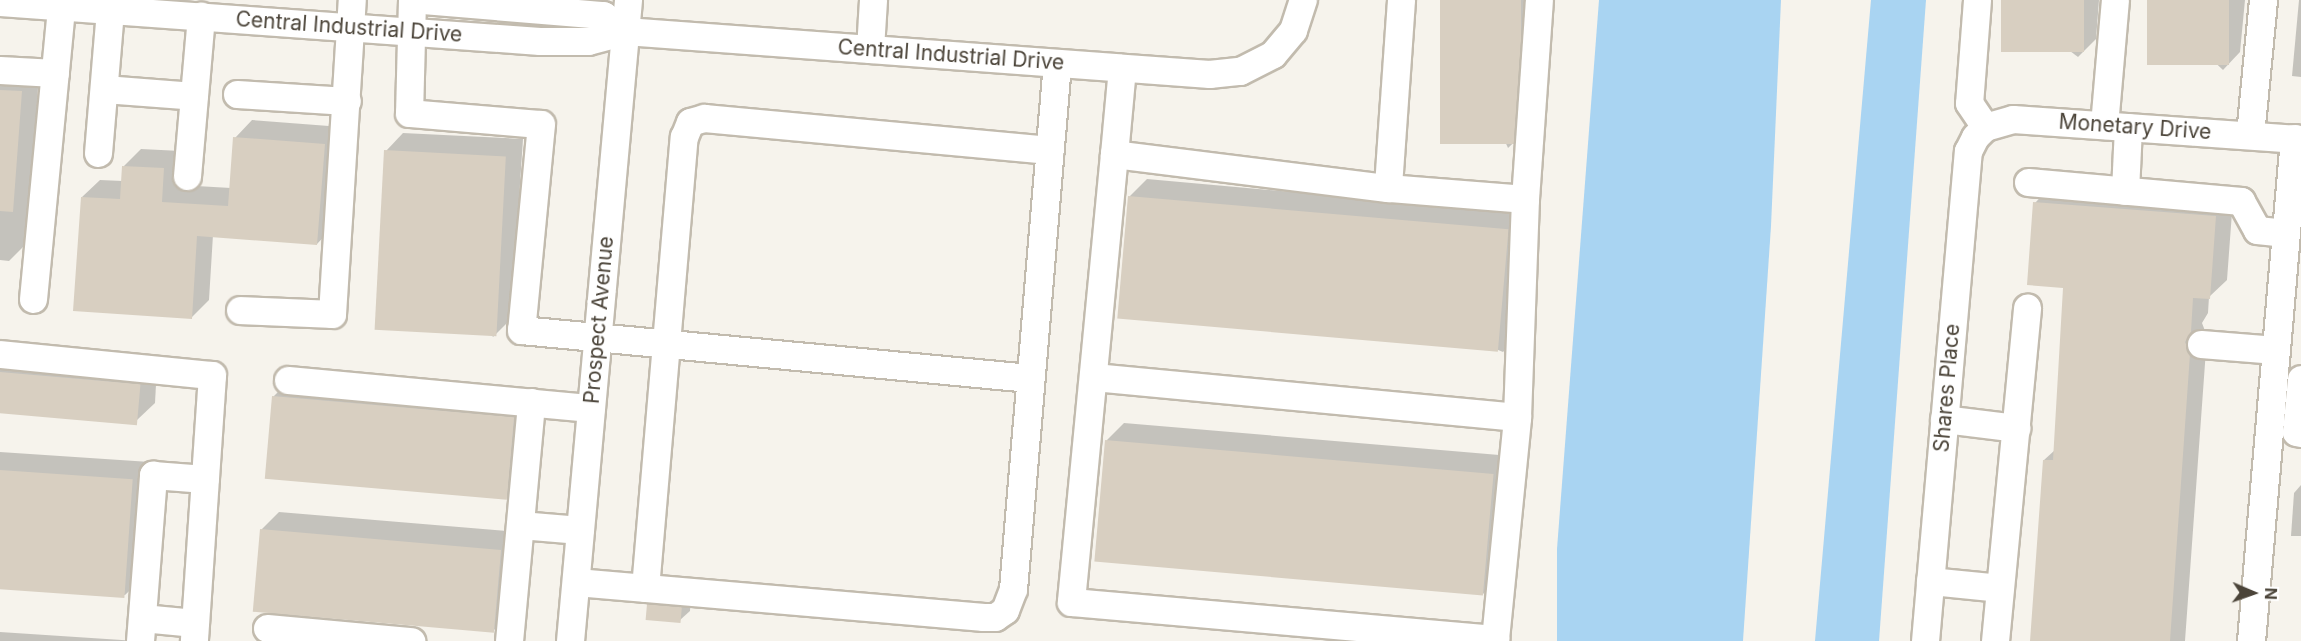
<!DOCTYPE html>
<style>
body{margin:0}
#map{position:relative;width:2301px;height:641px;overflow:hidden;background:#f6f3ec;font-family:Inter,sans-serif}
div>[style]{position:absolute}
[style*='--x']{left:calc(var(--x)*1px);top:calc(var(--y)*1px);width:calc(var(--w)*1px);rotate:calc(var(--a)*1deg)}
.water>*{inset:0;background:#a9d4f2}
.shadow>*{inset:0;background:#0003}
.building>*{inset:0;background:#d8cfc1;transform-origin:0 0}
.roads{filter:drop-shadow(2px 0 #c2bbae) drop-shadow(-2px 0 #c2bbae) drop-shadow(0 2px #c2bbae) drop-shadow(0 -2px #c2bbae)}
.minor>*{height:27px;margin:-13.5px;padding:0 13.5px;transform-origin:13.5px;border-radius:13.5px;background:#fff}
span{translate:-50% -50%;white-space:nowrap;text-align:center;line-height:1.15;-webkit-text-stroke:5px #fff;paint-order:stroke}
.street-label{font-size:21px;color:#4b4439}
.north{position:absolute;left:2223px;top:563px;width:60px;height:60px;-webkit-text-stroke:4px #fff;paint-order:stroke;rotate:92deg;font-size:16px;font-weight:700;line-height:24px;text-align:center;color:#4b4439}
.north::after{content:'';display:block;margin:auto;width:21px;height:27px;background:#4b4439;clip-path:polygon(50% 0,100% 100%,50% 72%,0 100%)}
</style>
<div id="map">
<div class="water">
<div style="clip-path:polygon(1599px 0,1781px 0,1771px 226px,1743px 641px,1557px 641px,1557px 549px)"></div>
<div style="clip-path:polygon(1871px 0,1926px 0,1879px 641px,1815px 641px)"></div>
</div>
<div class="shadow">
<div style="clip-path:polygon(1441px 0,1536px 0,1526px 131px,1508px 148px)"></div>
<div style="clip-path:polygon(2002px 0,2099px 0,2096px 39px,2078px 57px)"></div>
<div style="clip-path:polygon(2149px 0,2245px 0,2240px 52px,2223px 70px)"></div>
<div style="clip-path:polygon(2299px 0,2301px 0,2301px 77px,2292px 76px)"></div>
<div style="clip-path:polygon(0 71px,39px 74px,27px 243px,9px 261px,0 260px)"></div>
<div style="clip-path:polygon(252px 120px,342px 127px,334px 226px,317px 244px,213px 235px,209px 300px,191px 318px,82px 197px,100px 180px,123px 181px,124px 166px,141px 149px,181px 151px,179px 185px,231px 188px,235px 138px)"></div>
<div style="clip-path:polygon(403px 133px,523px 139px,511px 319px,493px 337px,386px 151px)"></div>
<div style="clip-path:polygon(1147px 179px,1525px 213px,1521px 334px,1503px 352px,1129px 197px)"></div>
<div style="clip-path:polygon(2052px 185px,2233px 199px,2227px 280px,2209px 297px,2208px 313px,2202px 323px,2207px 336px,2185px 641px,2031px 641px,2044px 460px,2055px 450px,2064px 287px,2035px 203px)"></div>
<div style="clip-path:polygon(0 355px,157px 366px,155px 403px,137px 420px,0 411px)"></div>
<div style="clip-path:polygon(291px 379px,531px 399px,523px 480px,506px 498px,273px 397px)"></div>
<div style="clip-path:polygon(1124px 423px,1511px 456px,1501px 576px,1483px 594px,1106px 441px)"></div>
<div style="clip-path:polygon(0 452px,150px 462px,143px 578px,125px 595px,0 587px)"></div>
<div style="clip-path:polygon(2301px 485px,2301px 536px,2291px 536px,2294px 493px)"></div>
<div style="clip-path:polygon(279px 512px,518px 532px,511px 613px,493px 631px,261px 530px)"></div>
<div style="clip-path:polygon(658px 595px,691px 598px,690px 611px,680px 620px,649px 605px)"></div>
<div style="clip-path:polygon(0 632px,137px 641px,0 641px)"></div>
</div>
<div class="building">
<div style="left:1440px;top:0;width:81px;height:144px"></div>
<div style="left:2001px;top:0;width:83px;height:52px"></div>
<div style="left:2147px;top:0;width:82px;height:65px"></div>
<div style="clip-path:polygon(0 90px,22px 91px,13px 212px,0 211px)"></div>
<div style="clip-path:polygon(233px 137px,325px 144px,317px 245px,197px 236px,192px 319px,73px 311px,81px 197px,120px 199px,122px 166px,164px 168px,162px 202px,228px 206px)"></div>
<div style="left:384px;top:150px;width:122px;height:180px;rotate:3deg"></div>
<div style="left:1128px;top:196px;width:382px;height:123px;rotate:5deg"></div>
<div style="clip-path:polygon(2033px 202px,2216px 216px,2210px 299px,2193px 298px,2191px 332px,2185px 342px,2190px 354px,2170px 641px,2030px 641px,2043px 460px,2053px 460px,2063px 288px,2027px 285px)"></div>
<div style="left:0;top:372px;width:141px;height:41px;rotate:5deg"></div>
<div style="left:272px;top:396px;width:243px;height:83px;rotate:5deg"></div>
<div style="left:1105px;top:440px;width:390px;height:122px;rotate:5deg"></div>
<div style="left:0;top:470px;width:133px;height:119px;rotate:4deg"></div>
<div style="left:260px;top:529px;width:242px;height:83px;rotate:5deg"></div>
<div style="left:647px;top:604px;width:35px;height:16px;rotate:5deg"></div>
</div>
<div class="roads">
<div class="minor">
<div style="--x:412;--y:0;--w:113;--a:91.5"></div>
<div style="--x:409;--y:113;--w:132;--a:4.8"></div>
<div style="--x:541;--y:124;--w:207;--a:95.5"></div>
<div style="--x:521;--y:330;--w:511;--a:5.39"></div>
<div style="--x:423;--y:0;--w:181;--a:4.8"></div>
<div style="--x:603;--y:15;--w:27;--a:36"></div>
<div style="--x:1401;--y:0;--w:188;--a:94"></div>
<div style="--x:1388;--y:188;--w:137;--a:4.6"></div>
<div style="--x:1977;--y:0;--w:103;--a:94.4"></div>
<div style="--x:1969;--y:103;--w:29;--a:56"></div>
<div style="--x:0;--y:2;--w:541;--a:4.13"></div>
<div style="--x:540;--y:41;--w:48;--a:0"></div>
<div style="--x:588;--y:41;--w:38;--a:-15"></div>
<div style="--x:625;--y:31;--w:586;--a:4.21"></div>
<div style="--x:1209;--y:74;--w:31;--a:-6"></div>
<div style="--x:1240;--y:71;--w:37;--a:-27"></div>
<div style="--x:1273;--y:54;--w:31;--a:-50"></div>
<div style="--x:1293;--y:30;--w:32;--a:-72"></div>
<div style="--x:870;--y:49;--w:49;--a:-86.5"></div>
<div style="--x:1122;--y:68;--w:86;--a:95.3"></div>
<div style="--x:1114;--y:154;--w:276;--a:7.1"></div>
<div style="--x:0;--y:70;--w:55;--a:3.1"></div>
<div style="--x:104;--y:89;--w:90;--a:4.4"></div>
<div style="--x:237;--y:94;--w:110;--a:3.6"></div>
<div style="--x:2104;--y:125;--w:125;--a:-85"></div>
<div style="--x:2250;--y:135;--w:136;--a:-84.5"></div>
<div style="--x:98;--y:153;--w:144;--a:-85.2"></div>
<div style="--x:1114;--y:154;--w:450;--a:95.5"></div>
<div style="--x:1071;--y:602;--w:426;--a:5"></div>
<div style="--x:1495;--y:639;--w:223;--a:-84.3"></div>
<div style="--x:1517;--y:417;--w:218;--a:-87.9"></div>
<div style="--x:1525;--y:199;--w:199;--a:-86"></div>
<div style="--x:187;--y:176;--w:161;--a:-85"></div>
<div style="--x:2028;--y:182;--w:214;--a:5.1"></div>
<div style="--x:2241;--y:201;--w:33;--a:61"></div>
<div style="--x:2257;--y:230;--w:29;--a:6"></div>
<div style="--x:2125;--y:191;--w:64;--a:-87.3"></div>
<div style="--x:33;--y:299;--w:300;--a:-84.5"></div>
<div style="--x:240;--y:310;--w:92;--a:2.5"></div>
<div style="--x:332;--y:314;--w:315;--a:-86.4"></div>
<div style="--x:2201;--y:344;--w:75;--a:4.6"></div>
<div style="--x:0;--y:354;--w:213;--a:5.7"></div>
<div style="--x:212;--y:375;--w:267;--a:93.9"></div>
<div style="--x:1094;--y:377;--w:425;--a:5.4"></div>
<div style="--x:2301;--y:379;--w:53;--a:95.4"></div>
<div style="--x:2296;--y:432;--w:5;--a:11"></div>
<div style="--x:288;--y:380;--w:304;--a:5.3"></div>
<div style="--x:1944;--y:419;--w:73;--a:7.1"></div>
<div style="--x:520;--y:525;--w:60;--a:4.8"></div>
<div style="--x:1930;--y:581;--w:70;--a:5.7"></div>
<div style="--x:576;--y:582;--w:409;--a:4.9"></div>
<div style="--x:983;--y:617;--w:12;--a:0"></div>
<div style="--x:995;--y:617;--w:12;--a:-35"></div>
<div style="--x:1005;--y:610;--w:22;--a:-69"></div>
<div style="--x:1013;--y:589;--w:528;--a:-85.22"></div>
<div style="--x:645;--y:588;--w:453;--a:-85.1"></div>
<div style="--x:684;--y:137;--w:16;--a:-68"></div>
<div style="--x:690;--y:122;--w:15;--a:-16"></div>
<div style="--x:704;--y:118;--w:347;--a:5.3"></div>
<div style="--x:142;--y:618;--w:53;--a:5.4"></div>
<div style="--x:267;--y:628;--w:145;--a:5.2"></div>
<div style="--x:140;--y:641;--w:167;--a:-85.5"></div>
<div style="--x:153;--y:475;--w:52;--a:4.4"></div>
<div style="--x:509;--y:641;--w:240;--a:-84.7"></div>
<div style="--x:570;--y:641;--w:644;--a:-84.83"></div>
<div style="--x:1925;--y:641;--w:492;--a:-85"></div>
<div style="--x:1968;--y:151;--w:16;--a:-63"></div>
<div style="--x:1975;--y:137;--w:14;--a:-45"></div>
<div style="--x:1985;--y:127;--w:29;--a:-16"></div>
<div style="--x:2013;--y:119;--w:289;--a:4"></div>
<div style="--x:1995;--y:641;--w:335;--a:-84.5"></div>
<div style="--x:2251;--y:641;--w:505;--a:-85.11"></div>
</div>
</div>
<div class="street-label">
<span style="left:349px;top:27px;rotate:4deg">Central Industrial Drive</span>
<span style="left:951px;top:55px;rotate:4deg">Central Industrial Drive</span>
<span style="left:2135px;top:127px;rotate:4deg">Monetary Drive</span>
<span style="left:599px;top:320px;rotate:-85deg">Prospect Avenue</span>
<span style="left:1947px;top:388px;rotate:-85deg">Shares Place</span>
</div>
<div class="north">N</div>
</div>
